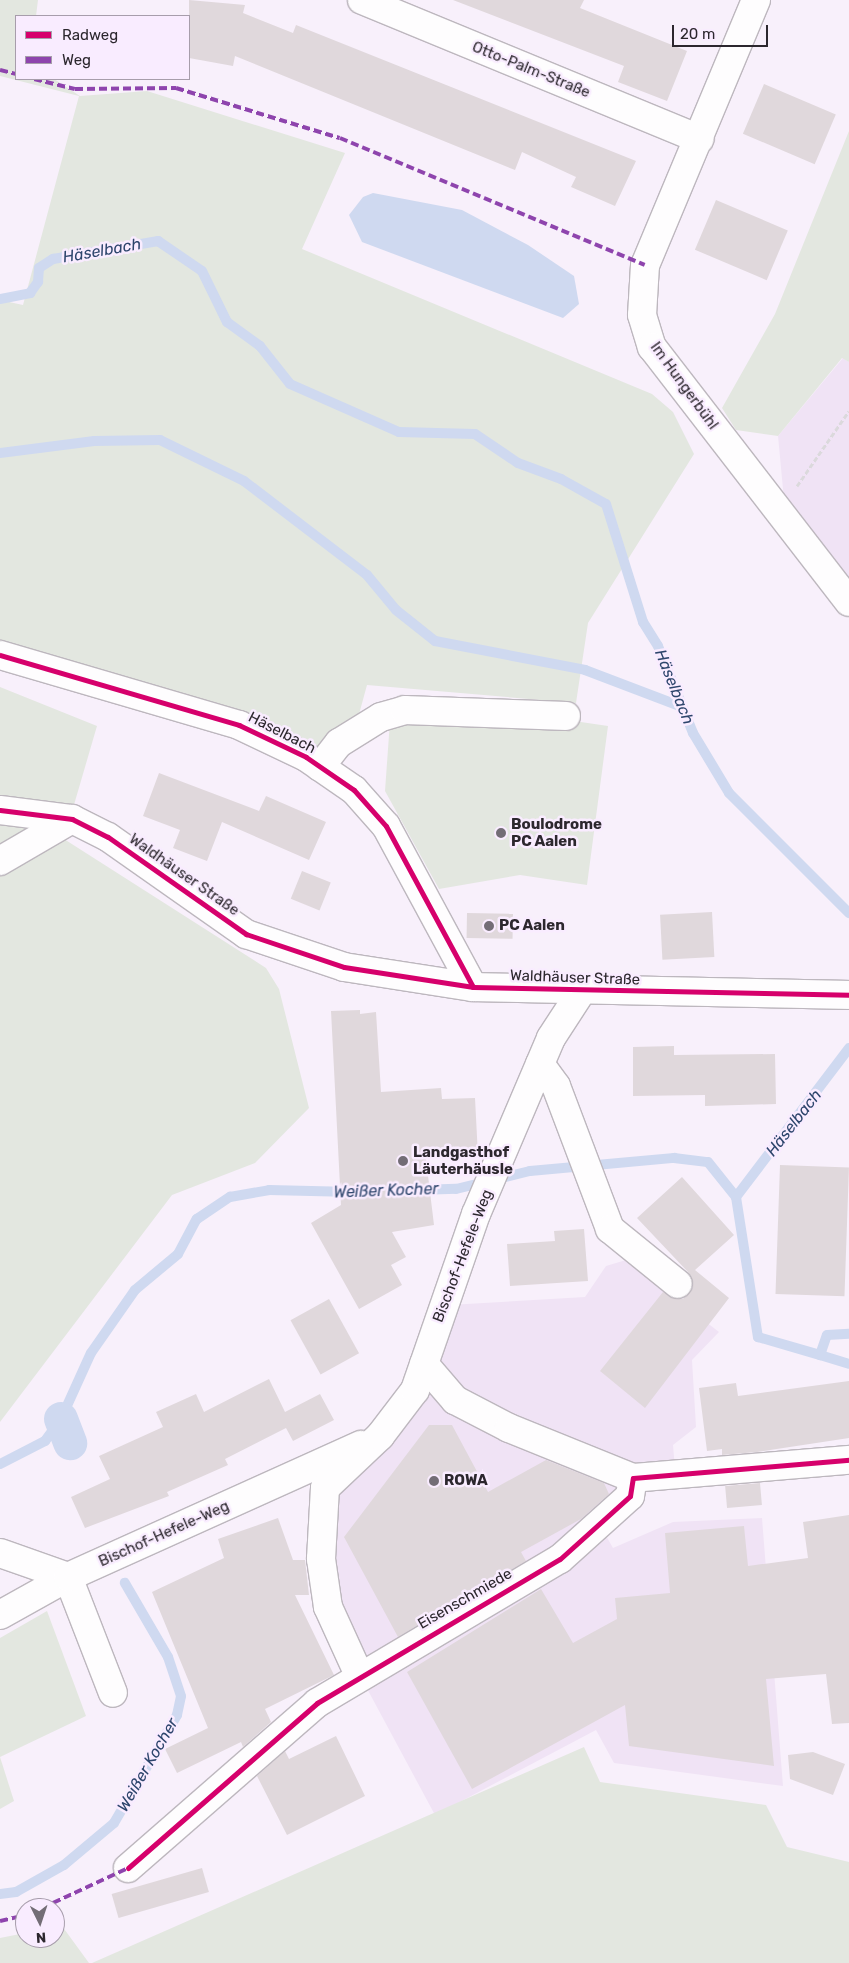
<!DOCTYPE html>
<meta charset="utf-8">
<style>
body{margin:0}
#map{position:relative;width:849px;height:1963px;overflow:hidden;background:#f8f0fb;font-family:Rubik,sans-serif}
div>[style]{position:absolute}
[style*='--x']{left:calc(var(--x)*1px);top:calc(var(--y)*1px);width:calc(var(--w)*1px);rotate:calc(var(--a)*1deg)}
.built>*{inset:0;background:#f0e3f5}
.green>*{inset:0;background:#e3e7e0}
.water>*{inset:0;background:#cfd9f0}
.stream>*{height:10px;margin:-5px;padding:0 5px;transform-origin:5px;border-radius:5px;background:#cfd9f0}
.canal>*{height:34px;margin:-17px;padding:0 17px;transform-origin:17px;border-radius:17px;background:#cfd9f0}
.building>*{inset:0;background:#e0d8dc;transform-origin:0 0}
.path>*{height:3px;margin-top:-1.5px;transform-origin:0;background:repeating-linear-gradient(90deg,#dbd9dc 0 5px,transparent 0 7.5px)}
.roads{filter:drop-shadow(1px 0 #bdb7be) drop-shadow(-1px 0 #bdb7be) drop-shadow(0 1px #bdb7be) drop-shadow(0 -1px #bdb7be)}
.minor>*{height:28px;margin:-14px;padding:0 14px;transform-origin:14px;border-radius:14px;background:#fefdfe}
.quiet>*{height:4px;margin-top:-2px;transform-origin:0;background:repeating-linear-gradient(90deg,#8e44ad 0 8px,transparent 0 12px)}
.cycleway>*{height:5px;margin:-2.5px;padding:0 2.5px;transform-origin:2.5px;border-radius:2.5px;background:#d6006c}
.dots>*{width:14px;height:14px;translate:-50% -50%;box-sizing:border-box;border:2px solid #f9ecff;border-radius:50%}
span{translate:-50% -50%;white-space:nowrap;text-align:center;line-height:1.15;-webkit-text-stroke:5px #f9ecff;paint-order:stroke}
.street-label{font-size:15px;color:#2c272e}
.poi-label{font-size:15px;color:#2c272e;font-weight:700}
.left{translate:0 -50%;text-align:left}
.water-label{font-size:16px;color:#2d456c;font-style:italic}
.legend{position:absolute;left:15px;top:15px;width:175px;height:65px;box-sizing:border-box;background:#f9ecff;border:1px solid #a79dab;margin:0;padding:6px 9px;list-style:none;font-size:15px;color:#2c272e}
.legend li{display:flex;align-items:center;gap:10px;height:25px}
.legend b{width:25px;border:1px solid #a79dab}
.north{position:absolute;left:15px;top:1898px;width:50px;height:50px;box-sizing:border-box;background:#f9ecff;border:1px solid #a79dab;border-radius:50%;rotate:176deg;font-size:14px;font-weight:700;line-height:20px;text-align:center;color:#2c272e}
.north::after{content:'';display:block;margin:auto;width:18px;height:22px;background:#736d76;clip-path:polygon(50% 0,100% 100%,50% 72%,0 100%)}
.scale{position:absolute;left:672px;top:25px;width:96px;height:22px;box-sizing:border-box;border:2px solid #2c272e;border-top:0;padding-left:6px;font-size:15px;line-height:18px;white-space:nowrap;color:#2c272e;-webkit-text-stroke:4px #f9ecff;paint-order:stroke}
</style>
<div id="map">
<div class="built">
<div style="clip-path:polygon(843px 358px,849px 362px,849px 579px,784px 500px,778px 436px)"></div>
<div style="clip-path:polygon(626px 1260px,719px 1332px,692px 1360px,696px 1427px,673px 1445px,675px 1469px,597px 1520px,613px 1548px,673px 1522px,762px 1518px,783px 1786px,614px 1763px,596px 1730px,435px 1815px,364px 1683px,333px 1608px,331px 1491px,385px 1439px,449px 1305px,585px 1297px,606px 1266px)"></div>
</div>
<div class="green">
<div style="clip-path:polygon(0 0,38px 0,36px 16px,16px 16px,16px 79px,54px 79px,80px 96px,147px 91px,345px 153px,302px 249px,652px 394px,673px 412px,694px 454px,588px 623px,576px 703px,367px 685px,349px 751px,311px 753px,0 651px,0 300px,23px 305px,79px 96px,0 76px)"></div>
<div style="clip-path:polygon(849px 131px,849px 362px,842px 358px,778px 436px,736px 430px,722px 408px,775px 314px)"></div>
<div style="clip-path:polygon(0 687px,97px 726px,64px 839px,266px 968px,279px 989px,309px 1108px,255px 1163px,172px 1195px,0 1422px)"></div>
<div style="clip-path:polygon(390px 721px,574px 721px,608px 726px,587px 885px,520px 875px,439px 889px,385px 791px)"></div>
<div style="clip-path:polygon(47px 1611px,86px 1716px,0 1757px,0 1638px)"></div>
<div style="clip-path:polygon(584px 1747px,600px 1782px,766px 1805px,787px 1847px,849px 1862px,849px 1963px,92px 1963px)"></div>
<div style="clip-path:polygon(0 1757px,14px 1801px,0 1809px)"></div>
<div style="clip-path:polygon(62px 1926px,89px 1963px,0 1963px,0 1938px,25px 1933px,25px 1938px,55px 1938px,55px 1928px)"></div>
</div>
<div class="water">
<div style="clip-path:polygon(373px 193px,462px 210px,528px 245px,574px 276px,579px 304px,563px 318px,362px 242px,349px 215px,363px 197px)"></div>
</div>
<div class="stream">
<div style="--x:0;--y:299;--w:31;--a:-11"></div>
<div style="--x:30;--y:293;--w:14;--a:-54"></div>
<div style="--x:38;--y:282;--w:14;--a:-86"></div>
<div style="--x:39;--y:268;--w:17;--a:-33"></div>
<div style="--x:53;--y:259;--w:107;--a:-9.7"></div>
<div style="--x:158;--y:241;--w:53;--a:34.3"></div>
<div style="--x:202;--y:271;--w:57;--a:63.9"></div>
<div style="--x:227;--y:322;--w:41;--a:36"></div>
<div style="--x:260;--y:346;--w:48;--a:51.7"></div>
<div style="--x:290;--y:384;--w:119;--a:23.8"></div>
<div style="--x:399;--y:432;--w:76;--a:1.5"></div>
<div style="--x:475;--y:434;--w:52;--a:34"></div>
<div style="--x:518;--y:463;--w:46;--a:20.4"></div>
<div style="--x:561;--y:479;--w:51;--a:29.1"></div>
<div style="--x:606;--y:504;--w:124;--a:72.6"></div>
<div style="--x:643;--y:622;--w:28;--a:58"></div>
<div style="--x:658;--y:646;--w:94;--a:68.1"></div>
<div style="--x:693;--y:733;--w:70;--a:59"></div>
<div style="--x:729;--y:793;--w:170;--a:45"></div>
<div style="--x:0;--y:453;--w:95;--a:-7.3"></div>
<div style="--x:94;--y:441;--w:66;--a:-0.9"></div>
<div style="--x:160;--y:440;--w:93;--a:26"></div>
<div style="--x:244;--y:481;--w:155;--a:37.4"></div>
<div style="--x:367;--y:575;--w:45;--a:50.4"></div>
<div style="--x:396;--y:610;--w:50;--a:38.5"></div>
<div style="--x:435;--y:641;--w:153;--a:10.9"></div>
<div style="--x:585;--y:670;--w:102;--a:20.8"></div>
<div style="--x:418;--y:1190;--w:38;--a:-2"></div>
<div style="--x:456;--y:1189;--w:76;--a:-13.7"></div>
<div style="--x:530;--y:1171;--w:145;--a:-5.2"></div>
<div style="--x:674;--y:1158;--w:34;--a:7"></div>
<div style="--x:708;--y:1162;--w:45;--a:51.3"></div>
<div style="--x:736;--y:1197;--w:142;--a:81.1"></div>
<div style="--x:758;--y:1337;--w:65;--a:16.2"></div>
<div style="--x:820;--y:1355;--w:21;--a:-71"></div>
<div style="--x:827;--y:1335;--w:22;--a:-3"></div>
<div style="--x:736;--y:1197;--w:187;--a:-52.8"></div>
<div style="--x:820;--y:1355;--w:30;--a:17"></div>
<div style="--x:0;--y:1464;--w:51;--a:-27.1"></div>
<div style="--x:45;--y:1441;--w:27;--a:-54"></div>
<div style="--x:61;--y:1419;--w:72;--a:-65.6"></div>
<div style="--x:91;--y:1353;--w:77;--a:-55.1"></div>
<div style="--x:135;--y:1290;--w:56;--a:-39.9"></div>
<div style="--x:178;--y:1254;--w:40;--a:-62"></div>
<div style="--x:197;--y:1219;--w:40;--a:-34"></div>
<div style="--x:230;--y:1197;--w:40;--a:-10"></div>
<div style="--x:269;--y:1190;--w:84;--a:1.4"></div>
<div style="--x:0;--y:1894;--w:16;--a:-7"></div>
<div style="--x:16;--y:1892;--w:55;--a:-29.4"></div>
<div style="--x:64;--y:1865;--w:65;--a:-40"></div>
<div style="--x:114;--y:1823;--w:125;--a:-59.7"></div>
<div style="--x:177;--y:1715;--w:19;--a:-78"></div>
<div style="--x:181;--y:1696;--w:41;--a:-108.4"></div>
<div style="--x:168;--y:1657;--w:86;--a:-120.2"></div>
</div>
<div class="canal">
<div style="--x:61;--y:1419;--w:26;--a:69"></div>
</div>
<div class="building">
<div style="clip-path:polygon(189px 0,245px 5px,243px 13px,293px 33px,296px 25px,636px 161px,615px 206px,571px 187px,576px 177px,522px 152px,515px 170px,235px 56px,233px 66px,189px 58px)"></div>
<div style="clip-path:polygon(453px 0,584px 0,580px 8px,687px 51px,667px 101px,618px 82px,624px 66px)"></div>
<div style="left:764px;top:84px;width:78px;height:54px;rotate:23deg"></div>
<div style="left:716px;top:200px;width:78px;height:54px;rotate:23deg"></div>
<div style="clip-path:polygon(159px 773px,259px 811px,266px 796px,326px 822px,309px 860px,222px 822px,207px 861px,173px 848px,180px 830px,143px 816px)"></div>
<div style="left:302px;top:871px;width:31px;height:30px;rotate:22deg"></div>
<div style="left:712px;top:912px;width:45px;height:52px;rotate:87deg"></div>
<div style="left:467px;top:913px;width:46px;height:25px;rotate:1deg"></div>
<div style="clip-path:polygon(360px 1010px,360px 1014px,376px 1012px,381px 1092px,441px 1088px,442px 1099px,475px 1098px,478px 1156px,426px 1159px,434px 1225px,392px 1232px,406px 1257px,391px 1265px,402px 1285px,359px 1309px,311px 1223px,341px 1205px,331px 1011px)"></div>
<div style="clip-path:polygon(674px 1046px,674px 1055px,775px 1054px,776px 1104px,705px 1106px,705px 1095px,633px 1096px,633px 1047px)"></div>
<div style="left:780px;top:1165px;width:69px;height:129px;rotate:2deg"></div>
<div style="clip-path:polygon(682px 1177px,734px 1235px,695px 1270px,729px 1298px,645px 1408px,600px 1371px,663px 1292px,683px 1299px,693px 1287px,688px 1272px,637px 1218px)"></div>
<div style="clip-path:polygon(584px 1229px,588px 1281px,510px 1286px,507px 1244px,555px 1241px,554px 1231px)"></div>
<div style="left:329px;top:1299px;width:62px;height:44px;rotate:61deg"></div>
<div style="clip-path:polygon(269px 1379px,285px 1412px,320px 1394px,334px 1420px,293px 1441px,286px 1428px,225px 1459px,228px 1465px,167px 1492px,169px 1496px,85px 1528px,71px 1497px,110px 1479px,99px 1456px,163px 1427px,156px 1412px,196px 1394px,204px 1412px)"></div>
<div style="clip-path:polygon(849px 1381px,849px 1438px,757px 1452px,722px 1455px,722px 1449px,707px 1451px,699px 1388px,736px 1383px,738px 1396px)"></div>
<div style="clip-path:polygon(429px 1425px,452px 1425px,488px 1492px,546px 1460px,604px 1483px,609px 1494px,581px 1519px,521px 1552px,526px 1561px,398px 1637px,344px 1537px)"></div>
<div style="left:760px;top:1483px;width:22px;height:35px;rotate:85deg"></div>
<div style="clip-path:polygon(849px 1515px,849px 1723px,832px 1724px,826px 1674px,766px 1679px,774px 1766px,629px 1746px,625px 1705px,472px 1789px,407px 1672px,541px 1589px,573px 1643px,617px 1619px,615px 1598px,670px 1593px,665px 1533px,744px 1526px,748px 1566px,808px 1558px,803px 1522px)"></div>
<div style="clip-path:polygon(278px 1518px,293px 1560px,305px 1560px,309px 1595px,295px 1595px,334px 1675px,265px 1709px,271px 1722px,243px 1747px,241px 1742px,177px 1773px,165px 1749px,208px 1728px,152px 1592px,224px 1558px,218px 1539px)"></div>
<div style="clip-path:polygon(336px 1736px,365px 1796px,287px 1835px,257px 1776px,285px 1751px,289px 1759px)"></div>
<div style="clip-path:polygon(813px 1752px,845px 1764px,833px 1795px,790px 1779px,788px 1755px)"></div>
<div style="left:202px;top:1868px;width:25px;height:94px;rotate:74deg"></div>
</div>
<div class="path">
<div style="--x:797;--y:486;--w:91;--a:-55.3"></div>
</div>
<div class="roads">
<div class="minor">
<div style="--x:362;--y:0;--w:365;--a:22.4"></div>
<div style="--x:756;--y:0;--w:287;--a:112.7"></div>
<div style="--x:645;--y:265;--w:50;--a:93.4"></div>
<div style="--x:642;--y:315;--w:34;--a:73"></div>
<div style="--x:652;--y:347;--w:322;--a:52.3"></div>
<div style="--x:0;--y:655;--w:249;--a:16.3"></div>
<div style="--x:239;--y:725;--w:74;--a:25.5"></div>
<div style="--x:306;--y:757;--w:58;--a:34.5"></div>
<div style="--x:354;--y:790;--w:48;--a:48.4"></div>
<div style="--x:386;--y:826;--w:183;--a:61.6"></div>
<div style="--x:320;--y:767;--w:31;--a:-52"></div>
<div style="--x:339;--y:743;--w:49;--a:-31.8"></div>
<div style="--x:381;--y:717;--w:25;--a:-16"></div>
<div style="--x:405;--y:710;--w:161;--a:2.1"></div>
<div style="--x:0;--y:810;--w:73;--a:7.1"></div>
<div style="--x:72;--y:819;--w:40;--a:26.6"></div>
<div style="--x:108;--y:837;--w:169;--a:35.1"></div>
<div style="--x:246;--y:934;--w:103;--a:18.6"></div>
<div style="--x:344;--y:967;--w:131;--a:8.8"></div>
<div style="--x:473;--y:987;--w:376;--a:1.2"></div>
<div style="--x:0;--y:861;--w:83;--a:-30.3"></div>
<div style="--x:540;--y:1064;--w:27;--a:54"></div>
<div style="--x:556;--y:1086;--w:153;--a:69.3"></div>
<div style="--x:610;--y:1229;--w:87;--a:39"></div>
<div style="--x:424;--y:1364;--w:48;--a:49.3"></div>
<div style="--x:455;--y:1400;--w:61;--a:27.4"></div>
<div style="--x:509;--y:1428;--w:134;--a:22"></div>
<div style="--x:0;--y:1553;--w:72;--a:19.4"></div>
<div style="--x:68;--y:1577;--w:124;--a:68.8"></div>
<div style="--x:0;--y:1615;--w:78;--a:-29.2"></div>
<div style="--x:68;--y:1577;--w:321;--a:-24.3"></div>
<div style="--x:359;--y:1675;--w:75;--a:-114.5"></div>
<div style="--x:328;--y:1607;--w:49;--a:-98.3"></div>
<div style="--x:321;--y:1559;--w:71;--a:-86.8"></div>
<div style="--x:325;--y:1488;--w:76;--a:-43.4"></div>
<div style="--x:380;--y:1436;--w:58;--a:-52.7"></div>
<div style="--x:415;--y:1390;--w:186;--a:-70.9"></div>
<div style="--x:476;--y:1214;--w:191;--a:-66.9"></div>
<div style="--x:551;--y:1038;--w:55;--a:-56.9"></div>
<div style="--x:128;--y:1868;--w:251;--a:-41.1"></div>
<div style="--x:317;--y:1703;--w:282;--a:-30.7"></div>
<div style="--x:560;--y:1559;--w:94;--a:-42"></div>
<div style="--x:630;--y:1496;--w:18;--a:-81"></div>
<div style="--x:633;--y:1478;--w:217;--a:-4.8"></div>
</div>
</div>
<div class="quiet">
<div style="--x:0;--y:70;--w:16;--a:14"></div>
<div style="--x:34;--y:79;--w:42;--a:13.7"></div>
<div style="--x:75;--y:89;--w:101;--a:-0.6"></div>
<div style="--x:176;--y:88;--w:171;--a:17"></div>
<div style="--x:340;--y:138;--w:330;--a:22.6"></div>
<div style="--x:42;--y:1908;--w:95;--a:-24.9"></div>
<div style="--x:0;--y:1921;--w:26;--a:-13"></div>
</div>
<div class="cycleway">
<div style="--x:0;--y:655;--w:249;--a:16.3"></div>
<div style="--x:239;--y:725;--w:74;--a:25.5"></div>
<div style="--x:306;--y:757;--w:58;--a:34.5"></div>
<div style="--x:354;--y:790;--w:48;--a:48.4"></div>
<div style="--x:386;--y:826;--w:183;--a:61.6"></div>
<div style="--x:0;--y:810;--w:73;--a:7.1"></div>
<div style="--x:72;--y:819;--w:40;--a:26.6"></div>
<div style="--x:108;--y:837;--w:169;--a:35.1"></div>
<div style="--x:246;--y:934;--w:103;--a:18.6"></div>
<div style="--x:344;--y:967;--w:131;--a:8.8"></div>
<div style="--x:473;--y:987;--w:376;--a:1.2"></div>
<div style="--x:128;--y:1868;--w:251;--a:-41.1"></div>
<div style="--x:317;--y:1703;--w:282;--a:-30.7"></div>
<div style="--x:560;--y:1559;--w:94;--a:-42"></div>
<div style="--x:630;--y:1496;--w:18;--a:-81"></div>
<div style="--x:633;--y:1478;--w:217;--a:-4.8"></div>
</div>
<div class="dots">
<div style="left:501px;top:833px;background:#736d76"></div>
<div style="left:489px;top:926px;background:#736d76"></div>
<div style="left:403px;top:1161px;background:#736d76"></div>
<div style="left:434px;top:1481px;background:#736d76"></div>
</div>
<div class="street-label">
<span style="left:531px;top:70px;rotate:22deg">Otto-Palm-Straße</span>
<span style="left:684px;top:386px;rotate:54deg">Im Hungerbühl</span>
<span style="left:282px;top:733px;rotate:27deg">Häselbach</span>
<span style="left:184px;top:875px;rotate:35deg">Waldhäuser Straße</span>
<span style="left:575px;top:978px;rotate:2deg">Waldhäuser Straße</span>
<span style="left:463px;top:1256px;rotate:-69deg">Bischof-Hefele-Weg</span>
<span style="left:164px;top:1534px;rotate:-24deg">Bischof-Hefele-Weg</span>
<span style="left:465px;top:1599px;rotate:-30deg">Eisenschmiede</span>
</div>
<div class="poi-label">
<span class="left" style="left:511px;top:833px">Boulodrome<br>PC Aalen</span>
<span class="left" style="left:499px;top:926px">PC Aalen</span>
<span class="left" style="left:413px;top:1161px">Landgasthof<br>Läuterhäusle</span>
<span class="left" style="left:444px;top:1481px">ROWA</span>
</div>
<div class="water-label">
<span style="left:102px;top:251px;rotate:-10deg">Häselbach</span>
<span style="left:674px;top:687px;rotate:68deg">Häselbach</span>
<span style="left:794px;top:1123px;rotate:-52deg">Häselbach</span>
<span style="left:386px;top:1191px;rotate:-2deg">Weißer Kocher</span>
<span style="left:148px;top:1765px;rotate:-60deg">Weißer Kocher</span>
</div>
<ul class="legend">
<li><b style="height:6px;background:#d6006c"></b>Radweg</li>
<li><b style="height:6px;background:#8e44ad"></b>Weg</li>
</ul>
<div class="north">N</div>
<div class="scale">20 m</div>
</div>
